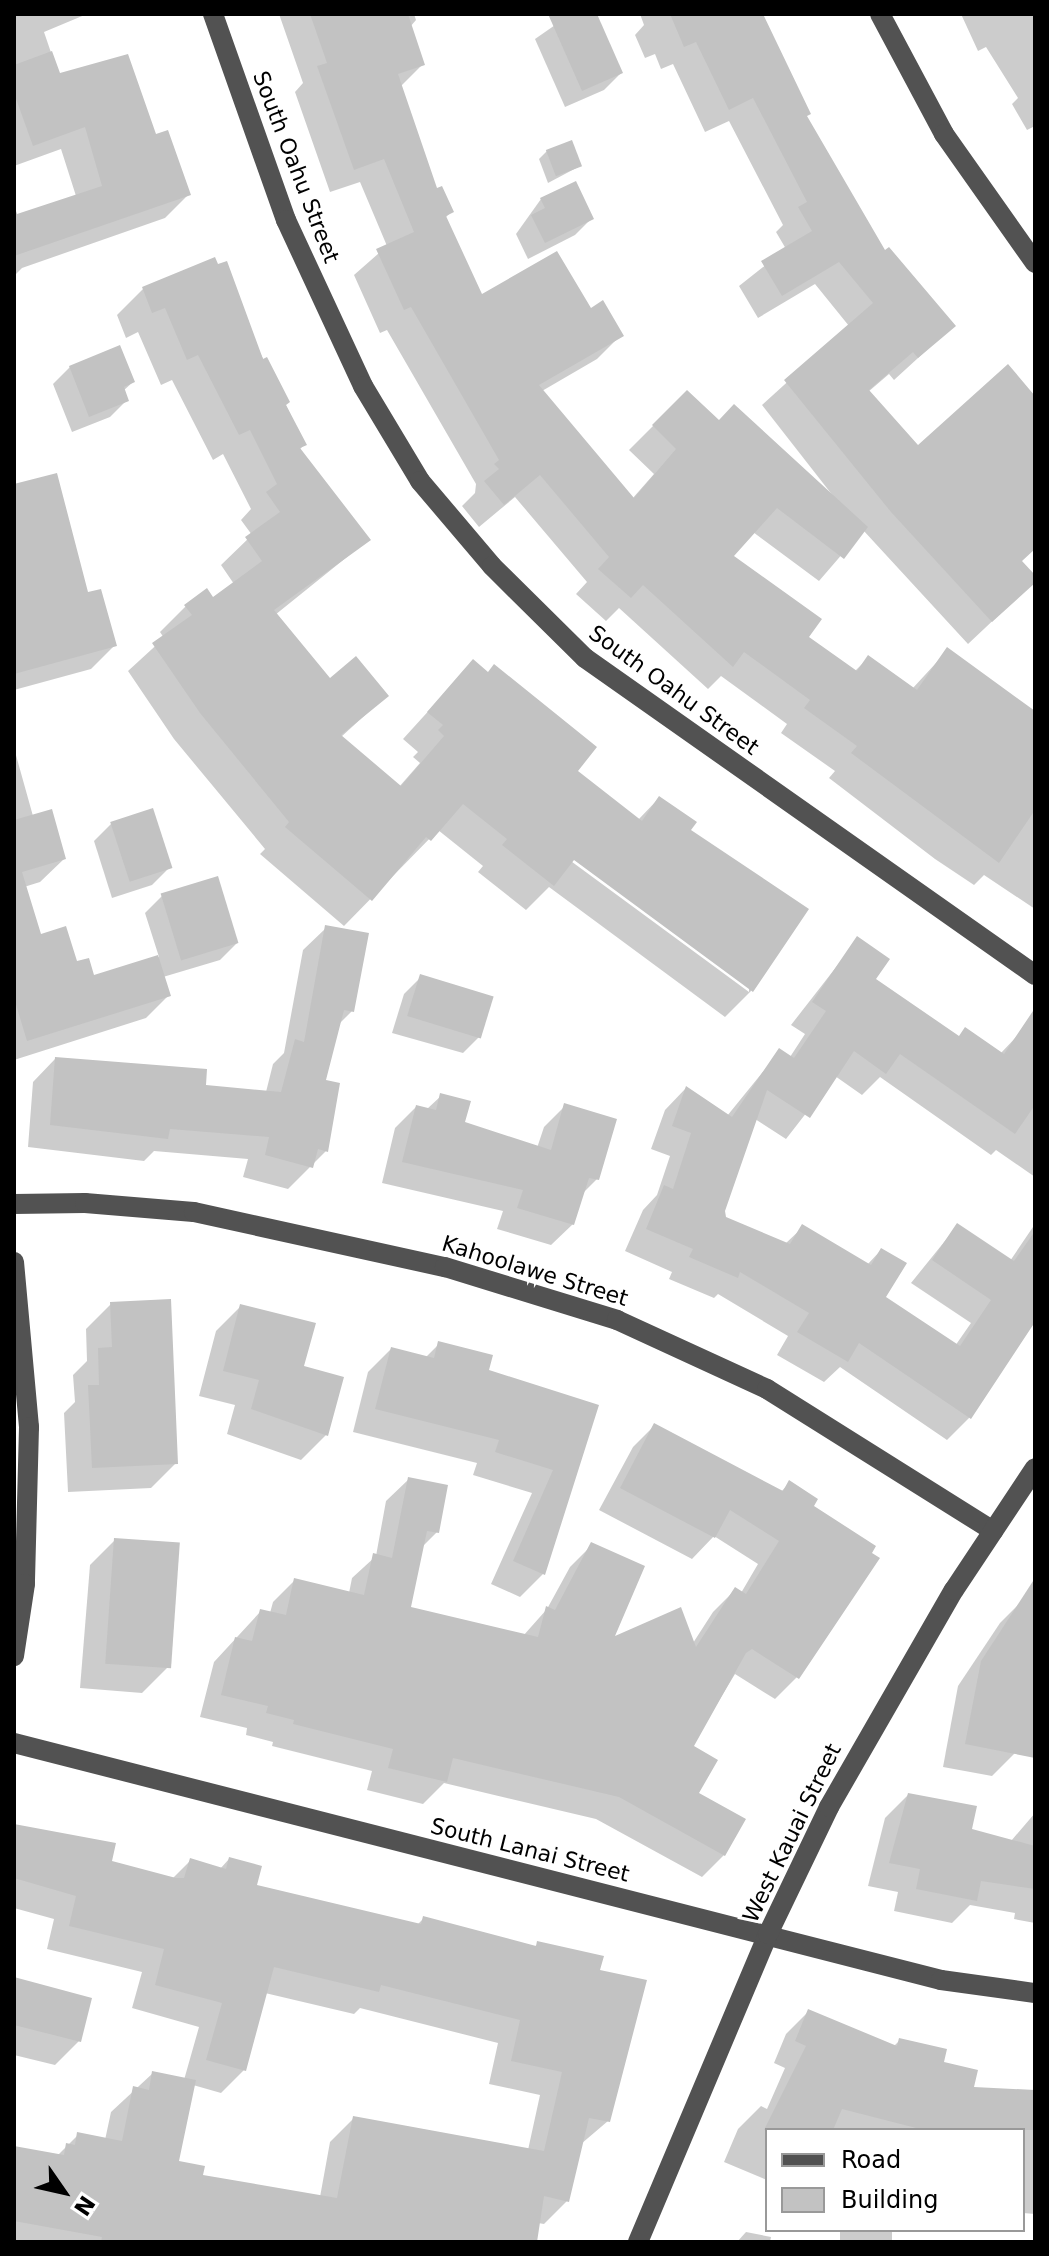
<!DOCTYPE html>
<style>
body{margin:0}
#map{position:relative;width:1049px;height:2256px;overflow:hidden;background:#fff;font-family:"DejaVu Sans",sans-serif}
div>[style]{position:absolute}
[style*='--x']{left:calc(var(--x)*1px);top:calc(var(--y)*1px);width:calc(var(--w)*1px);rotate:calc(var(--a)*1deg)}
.shadow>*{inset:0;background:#0003;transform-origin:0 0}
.building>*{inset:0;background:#c2c2c2;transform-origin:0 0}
.minor>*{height:20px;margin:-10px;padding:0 10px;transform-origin:10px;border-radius:10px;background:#525252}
span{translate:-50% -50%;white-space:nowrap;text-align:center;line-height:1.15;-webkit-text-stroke:6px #fff;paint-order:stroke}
.street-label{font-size:22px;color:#000}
.frame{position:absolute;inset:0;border:16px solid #000;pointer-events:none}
.legend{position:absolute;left:765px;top:2128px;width:260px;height:104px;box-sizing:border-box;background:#fff;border:2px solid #999;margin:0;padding:10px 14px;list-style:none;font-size:24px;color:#000}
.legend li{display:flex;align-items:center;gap:16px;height:40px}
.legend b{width:40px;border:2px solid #999}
.north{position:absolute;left:24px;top:2152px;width:80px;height:80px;-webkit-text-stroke:6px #fff;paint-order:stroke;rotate:124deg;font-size:22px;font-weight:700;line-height:32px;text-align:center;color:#000}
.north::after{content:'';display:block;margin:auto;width:28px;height:36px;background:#000;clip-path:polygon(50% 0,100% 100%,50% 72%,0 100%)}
</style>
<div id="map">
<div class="shadow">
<div style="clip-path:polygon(14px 14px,87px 14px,44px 32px,59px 76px,155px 136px,188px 195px,165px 218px,22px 268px,14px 276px,14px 206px,18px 216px,76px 196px,61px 149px,14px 166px)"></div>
<div style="clip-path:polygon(279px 14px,414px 14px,416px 20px,410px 27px,423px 64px,400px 87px,436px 191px,451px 212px,445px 218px,481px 297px,590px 311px,621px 335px,597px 359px,542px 391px,632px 499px,654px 474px,629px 450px,687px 392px,718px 422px,837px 501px,762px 405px,849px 326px,815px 284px,758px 318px,739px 286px,786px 249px,776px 232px,783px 225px,729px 121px,705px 132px,673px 64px,661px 69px,655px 54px,645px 58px,635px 35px,644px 25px,640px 14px,757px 14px,805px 118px,885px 253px,953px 326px,894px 380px,889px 374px,868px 392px,918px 447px,1035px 399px,1035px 548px,1020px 562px,1035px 581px,968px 644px,863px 530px,819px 581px,753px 532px,731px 556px,806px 637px,854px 672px,868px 658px,912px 689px,948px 650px,1035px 712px,1035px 909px,984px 875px,974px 885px,935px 859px,829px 778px,835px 771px,781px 733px,787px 724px,721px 676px,708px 689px,619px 608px,606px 621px,576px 594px,587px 582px,515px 497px,479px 527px,462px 506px,475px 493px,476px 484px,387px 330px,380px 333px,354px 275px,387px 246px,360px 182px,330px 192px,295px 92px,303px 83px)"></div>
<div style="clip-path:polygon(571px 14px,595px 14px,621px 73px,604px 90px,565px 107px,535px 39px)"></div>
<div style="clip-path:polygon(961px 14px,1035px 14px,1035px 126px,1027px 130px,1012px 104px,1018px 98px,986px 47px,978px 51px)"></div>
<div style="clip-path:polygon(547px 151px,580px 166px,548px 183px,539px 159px)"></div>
<div style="clip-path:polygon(541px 199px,592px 218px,575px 235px,528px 259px,516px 234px)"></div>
<div style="clip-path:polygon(evenodd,214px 259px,305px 444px,299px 450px,368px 540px,275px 615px,330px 681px,386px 696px,341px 737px,399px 787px,420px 763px,413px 757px,418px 752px,403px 739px,473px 662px,575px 772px,638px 820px,659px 798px,688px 831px,806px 910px,751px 991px,725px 1017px,549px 887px,526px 910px,478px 872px,483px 866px,438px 830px,344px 926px,260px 854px,265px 849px,174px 739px,128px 671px,164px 638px,160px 632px,186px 606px,213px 600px,234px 584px,221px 565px,252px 535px,241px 520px,251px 509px,223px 454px,213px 460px,172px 380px,161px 385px,138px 332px,126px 338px,117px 315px,143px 289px,214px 259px,567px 853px,749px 987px,749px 992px,564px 856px,567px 853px)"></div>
<div style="clip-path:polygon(70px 367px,133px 382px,123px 391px,127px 400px,110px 417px,72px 432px,53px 384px)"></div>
<div style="clip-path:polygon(14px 486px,114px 646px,91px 669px,14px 690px)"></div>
<div style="clip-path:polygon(14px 748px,33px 816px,64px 859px,40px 882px,24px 887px,39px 937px,93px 977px,159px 957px,145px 913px,162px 896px,237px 943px,220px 960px,163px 977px,169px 995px,146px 1018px,14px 1060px)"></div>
<div style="clip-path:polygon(111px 824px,169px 868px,152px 885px,112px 898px,94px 841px)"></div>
<div style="clip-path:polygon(326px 928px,352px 1011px,339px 1024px,324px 1081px,326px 1151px,288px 1189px,243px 1177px,248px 1159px,154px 1151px,144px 1161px,28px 1147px,33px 1082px,55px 1059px,203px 1087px,266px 1092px,273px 1064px,284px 1053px,303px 950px)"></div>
<div style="clip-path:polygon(858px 939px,873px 979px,958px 1037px,1000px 1054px,1019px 1034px,1035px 1045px,1035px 1177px,996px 1150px,991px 1155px,880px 1077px,862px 1095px,835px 1076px,786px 1139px,755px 1119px,723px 1211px,725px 1218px,785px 1244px,803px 1227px,867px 1265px,881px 1250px,884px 1298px,955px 1346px,971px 1323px,911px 1283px,957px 1226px,1010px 1261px,1035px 1224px,1035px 1316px,969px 1418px,947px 1440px,840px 1367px,824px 1382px,777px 1355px,788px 1336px,718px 1294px,714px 1298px,669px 1279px,672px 1272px,625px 1251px,643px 1210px,657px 1195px,670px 1156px,651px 1149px,665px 1110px,686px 1088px,727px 1116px,780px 1051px,790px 1057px,805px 1034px,791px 1025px)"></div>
<div style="clip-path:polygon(421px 977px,480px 1036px,463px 1053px,392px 1033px,404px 994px)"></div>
<div style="clip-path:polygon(441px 1096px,463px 1124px,537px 1148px,544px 1127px,565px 1106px,597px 1179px,581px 1195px,573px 1224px,551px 1245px,497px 1229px,503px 1211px,382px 1183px,395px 1128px,416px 1107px,427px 1109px)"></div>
<div style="clip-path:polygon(111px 1304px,176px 1463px,151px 1488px,68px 1492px,64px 1413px,75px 1402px,73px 1375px,87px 1361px,86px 1329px)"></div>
<div style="clip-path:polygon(241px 1306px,302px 1368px,326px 1435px,301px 1460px,227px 1434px,235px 1405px,199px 1396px,216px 1331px)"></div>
<div style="clip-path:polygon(439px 1344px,486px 1372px,596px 1406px,543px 1574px,520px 1597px,491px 1584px,532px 1493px,473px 1475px,477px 1463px,353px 1432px,368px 1372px,391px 1349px,425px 1358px)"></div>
<div style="clip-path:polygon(655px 1425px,781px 1492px,789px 1483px,811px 1507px,797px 1677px,775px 1699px,735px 1674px,691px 1747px,697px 1793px,724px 1855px,702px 1877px,596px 1819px,444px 1783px,423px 1804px,367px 1790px,372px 1771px,272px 1746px,273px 1742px,246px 1735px,247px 1728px,200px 1717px,214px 1662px,261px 1611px,270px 1613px,273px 1602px,295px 1580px,349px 1593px,352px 1578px,376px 1556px,386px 1501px,409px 1479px,437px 1532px,422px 1547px,408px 1609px,523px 1636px,547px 1609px,570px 1567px,592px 1545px,611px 1640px,693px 1643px,713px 1612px,735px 1590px,741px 1593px,758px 1564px,714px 1536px,692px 1559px,599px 1510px,633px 1447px)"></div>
<div style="clip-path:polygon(115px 1540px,167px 1668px,142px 1693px,80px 1688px,90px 1565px)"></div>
<div style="clip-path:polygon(1023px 1600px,1035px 1606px,1035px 1689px,1015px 1753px,992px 1776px,943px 1767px,958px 1686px,1000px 1623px)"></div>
<div style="clip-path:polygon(908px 1795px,970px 1830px,1011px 1841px,1035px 1813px,1035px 1923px,1014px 1919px,1015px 1913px,970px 1905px,952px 1923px,894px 1911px,898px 1892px,868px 1886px,885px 1818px)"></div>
<div style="clip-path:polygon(evenodd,14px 1825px,109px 1862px,172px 1879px,190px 1861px,220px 1869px,229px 1859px,254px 1886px,417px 1925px,424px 1918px,534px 1947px,538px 1944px,598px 1972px,645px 1982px,608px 2121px,581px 2144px,567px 2201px,544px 2224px,538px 2223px,535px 2242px,14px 2242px,14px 2148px,57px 2156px,78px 2135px,105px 2140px,111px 2112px,153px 2073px,184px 2080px,199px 2027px,132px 2008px,142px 1972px,47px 1949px,54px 1919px,14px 1908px,14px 1825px,265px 1993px,354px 2014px,360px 2008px,498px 2043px,489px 2084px,540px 2095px,528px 2150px,354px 2118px,330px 2142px,320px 2197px,200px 2177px,177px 2163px,193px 2085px,221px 2093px,244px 2070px,265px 1993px)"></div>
<div style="clip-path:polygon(14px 1979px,79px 2041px,55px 2065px,14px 2055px)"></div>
<div style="clip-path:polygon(808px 2012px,893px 2047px,899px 2041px,941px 2064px,971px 2089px,1035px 2092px,1035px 2214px,1023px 2213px,1023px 2130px,767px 2130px,767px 2180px,724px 2162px,738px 2129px,761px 2106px,767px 2109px,785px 2068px,774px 2063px,786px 2034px)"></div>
<div style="left:840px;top:2230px;width:52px;height:12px"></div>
<div style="clip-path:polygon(746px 2232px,771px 2237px,770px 2242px,737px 2242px)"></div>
</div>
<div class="building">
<div style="clip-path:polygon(310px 14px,408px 14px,425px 65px,398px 74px,437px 188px,442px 186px,454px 212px,446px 216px,482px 294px,557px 251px,591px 308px,603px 300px,624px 336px,539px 385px,634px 498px,676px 449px,652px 425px,687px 390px,719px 420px,734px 404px,868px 527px,844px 559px,777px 508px,734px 556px,822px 619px,809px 637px,857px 671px,868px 655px,917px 690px,947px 647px,1035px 711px,1035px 810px,999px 863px,851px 753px,857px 746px,804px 708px,810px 700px,744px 652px,733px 667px,643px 585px,631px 598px,598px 569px,609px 557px,540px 475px,504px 505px,484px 481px,499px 469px,494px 464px,499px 460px,411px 307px,404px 310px,376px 249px,414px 232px,384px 159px,354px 170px,317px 66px,327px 63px)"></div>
<div style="clip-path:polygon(548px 14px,597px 14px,623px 73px,582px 91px)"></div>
<div style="clip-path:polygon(670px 14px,763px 14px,811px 114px,807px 116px,885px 250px,889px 247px,956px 326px,918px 358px,913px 352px,869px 390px,918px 445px,1008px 364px,1035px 396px,1035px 549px,1022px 561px,1035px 575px,1035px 583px,992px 622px,891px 512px,784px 380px,873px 303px,839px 262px,782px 296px,761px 261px,812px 231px,798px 207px,807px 202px,753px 98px,729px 110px,696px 42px,684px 47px)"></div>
<div style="clip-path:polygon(52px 51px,60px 73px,128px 54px,156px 134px,168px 130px,191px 195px,14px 256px,14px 215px,102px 186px,85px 127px,33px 146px,14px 93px,14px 65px)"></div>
<div style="left:572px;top:140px;width:28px;height:28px;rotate:69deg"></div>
<div style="clip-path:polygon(576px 181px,594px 219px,545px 243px,531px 215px,545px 208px,540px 198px)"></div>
<div style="clip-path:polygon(215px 257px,218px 264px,227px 261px,263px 359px,267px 357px,290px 402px,286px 405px,307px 445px,300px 448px,371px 540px,274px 610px,330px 678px,356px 656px,389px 696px,341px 735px,401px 786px,444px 736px,438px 730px,443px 725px,427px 712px,473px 659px,488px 672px,494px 664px,597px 747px,578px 771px,642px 821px,659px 796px,697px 822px,691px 830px,809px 909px,753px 992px,574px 860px,554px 886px,502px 845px,507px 839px,463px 804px,431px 841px,426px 837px,372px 901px,285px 827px,289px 822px,200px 713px,152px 643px,192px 615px,184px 605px,207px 588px,213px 597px,262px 561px,245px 537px,280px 512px,266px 492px,277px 484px,250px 430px,239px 435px,198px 355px,187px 360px,165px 308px,152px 313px,142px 287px)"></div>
<div style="clip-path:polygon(120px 345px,135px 382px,124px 387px,129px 401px,89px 417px,69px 366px)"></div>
<div style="clip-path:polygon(57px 473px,88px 592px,101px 589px,117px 646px,14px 674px,14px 484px)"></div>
<div style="left:153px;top:808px;width:63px;height:45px;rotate:72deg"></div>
<div style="clip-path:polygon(52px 809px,66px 859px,22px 872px,41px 934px,66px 926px,77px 961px,89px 958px,94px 975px,158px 955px,171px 996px,27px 1041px,14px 998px,14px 820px)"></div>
<div style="left:218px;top:876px;width:70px;height:60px;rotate:73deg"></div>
<div style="clip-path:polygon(325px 925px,369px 933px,354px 1012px,344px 1010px,326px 1080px,340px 1083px,328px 1152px,318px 1149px,313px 1168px,265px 1155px,269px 1137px,170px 1129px,168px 1139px,50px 1125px,55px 1057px,207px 1069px,206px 1085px,281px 1092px,295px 1039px,304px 1042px)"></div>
<div style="clip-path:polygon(857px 936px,890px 959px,876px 979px,959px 1036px,965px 1027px,1004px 1054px,1035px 1008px,1035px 1105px,1015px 1134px,900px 1054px,886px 1074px,854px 1051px,810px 1118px,767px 1090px,725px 1211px,726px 1217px,790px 1244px,802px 1224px,871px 1265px,881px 1248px,907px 1263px,886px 1297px,960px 1346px,991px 1300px,932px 1260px,957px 1223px,1014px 1261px,1035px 1231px,1035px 1322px,971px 1419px,859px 1343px,848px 1362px,797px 1332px,809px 1313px,740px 1272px,738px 1278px,689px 1257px,693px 1249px,646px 1229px,664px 1185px,673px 1189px,691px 1133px,672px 1126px,686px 1086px,732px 1117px,779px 1048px,794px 1058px,826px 1011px,812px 1002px)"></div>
<div style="left:420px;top:974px;width:77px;height:44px;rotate:17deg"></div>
<div style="clip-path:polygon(440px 1093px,471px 1101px,465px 1122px,551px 1150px,564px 1103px,617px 1119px,599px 1180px,589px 1178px,574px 1225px,517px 1208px,523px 1190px,402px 1162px,416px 1105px,436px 1110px)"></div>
<div style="clip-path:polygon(171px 1299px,178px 1464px,92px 1468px,88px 1385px,99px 1385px,98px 1348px,112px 1347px,110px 1302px)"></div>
<div style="clip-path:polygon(240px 1304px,316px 1323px,304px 1366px,344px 1377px,328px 1436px,251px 1409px,259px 1380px,223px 1371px)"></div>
<div style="clip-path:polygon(438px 1341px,493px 1355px,489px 1370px,599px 1405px,545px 1575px,513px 1561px,553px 1470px,495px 1452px,499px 1440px,375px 1409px,391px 1347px,434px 1358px)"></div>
<div style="clip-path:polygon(654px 1423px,783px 1491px,789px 1480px,818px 1499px,814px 1506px,876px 1546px,872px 1553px,880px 1558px,799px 1679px,752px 1649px,746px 1653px,694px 1746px,718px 1760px,699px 1793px,746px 1819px,725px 1856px,619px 1797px,453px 1758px,447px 1782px,388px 1768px,393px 1749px,293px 1724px,294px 1720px,266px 1713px,268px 1706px,221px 1695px,235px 1637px,252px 1641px,260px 1609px,286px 1615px,294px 1578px,364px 1595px,373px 1553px,392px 1558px,408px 1477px,448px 1485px,439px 1533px,427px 1531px,411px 1607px,538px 1637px,546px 1606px,555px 1610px,591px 1542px,645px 1566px,615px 1636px,681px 1607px,696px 1647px,735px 1587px,746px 1594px,779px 1541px,730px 1510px,715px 1538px,620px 1488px)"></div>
<div style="left:114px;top:1538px;width:66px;height:126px;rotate:4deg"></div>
<div style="clip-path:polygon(1035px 1578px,1035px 1758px,965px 1744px,981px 1661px)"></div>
<div style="clip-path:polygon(908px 1793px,977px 1806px,972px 1829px,1035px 1846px,1035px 1889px,981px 1881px,977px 1901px,916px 1889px,920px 1869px,889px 1863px)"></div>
<div style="clip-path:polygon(14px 1824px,116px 1843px,112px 1861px,176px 1878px,184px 1878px,190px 1858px,226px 1869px,229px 1857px,262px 1866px,257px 1885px,421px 1924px,423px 1916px,536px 1946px,537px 1941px,604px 1956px,600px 1970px,647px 1980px,610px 2122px,589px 2118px,569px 2202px,544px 2196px,537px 2242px,101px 2242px,102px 2237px,14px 2221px,14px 2146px,64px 2155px,66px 2143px,75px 2145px,77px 2132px,122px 2141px,133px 2086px,149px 2090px,152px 2071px,196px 2080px,179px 2161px,205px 2166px,203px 2175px,337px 2198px,353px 2116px,544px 2151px,562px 2072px,511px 2061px,520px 2020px,381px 1985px,379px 1992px,274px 1967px,246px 2071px,206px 2060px,222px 2003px,155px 1985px,164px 1949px,69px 1926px,76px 1896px,14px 1878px)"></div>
<div style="clip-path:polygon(14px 1977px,92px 1998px,81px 2042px,14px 2025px)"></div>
<div style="clip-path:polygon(808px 2009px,897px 2046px,899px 2038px,947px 2049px,944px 2062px,978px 2070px,974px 2087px,1035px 2090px,1035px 2130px,924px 2130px,842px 2109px,833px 2130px,764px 2130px,806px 2046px,795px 2041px)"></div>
</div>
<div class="minor">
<div style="--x:213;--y:14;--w:219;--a:70.5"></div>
<div style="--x:286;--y:220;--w:183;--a:65.1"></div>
<div style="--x:363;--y:386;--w:111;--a:59"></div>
<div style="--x:420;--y:481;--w:111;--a:49.7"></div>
<div style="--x:492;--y:566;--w:131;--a:44.7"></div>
<div style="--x:585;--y:658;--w:550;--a:35.16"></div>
<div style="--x:880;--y:14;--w:136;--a:61.9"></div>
<div style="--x:944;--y:134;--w:158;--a:54.8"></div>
<div style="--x:14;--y:1204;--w:71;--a:-0.8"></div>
<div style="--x:85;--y:1203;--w:109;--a:4.7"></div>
<div style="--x:194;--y:1212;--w:257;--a:12.4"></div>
<div style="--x:445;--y:1267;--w:180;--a:17.1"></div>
<div style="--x:617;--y:1320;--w:165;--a:24.7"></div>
<div style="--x:767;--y:1389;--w:267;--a:32.1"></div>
<div style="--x:14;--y:1262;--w:166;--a:84.8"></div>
<div style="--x:29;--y:1427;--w:157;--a:91.5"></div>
<div style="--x:25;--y:1584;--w:73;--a:98.7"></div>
<div style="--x:14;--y:1743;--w:957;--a:14.34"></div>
<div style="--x:941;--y:1980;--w:95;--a:7.9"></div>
<div style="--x:638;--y:2242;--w:334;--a:-67.1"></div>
<div style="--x:768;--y:1934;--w:141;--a:-64.3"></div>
<div style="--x:829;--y:1807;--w:250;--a:-60.1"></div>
<div style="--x:954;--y:1590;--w:146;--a:-56.4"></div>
</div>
<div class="street-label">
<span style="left:296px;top:167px;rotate:69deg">South Oahu Street</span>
<span style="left:674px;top:690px;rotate:36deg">South Oahu Street</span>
<span style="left:535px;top:1271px;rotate:17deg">Kahoolawe Street</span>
<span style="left:792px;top:1833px;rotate:-64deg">West Kauai Street</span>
<span style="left:530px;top:1850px;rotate:14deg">South Lanai Street</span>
</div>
<div class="frame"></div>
<ul class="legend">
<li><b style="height:10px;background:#525252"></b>Road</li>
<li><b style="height:22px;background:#c2c2c2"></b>Building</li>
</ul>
<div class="north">N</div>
</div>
